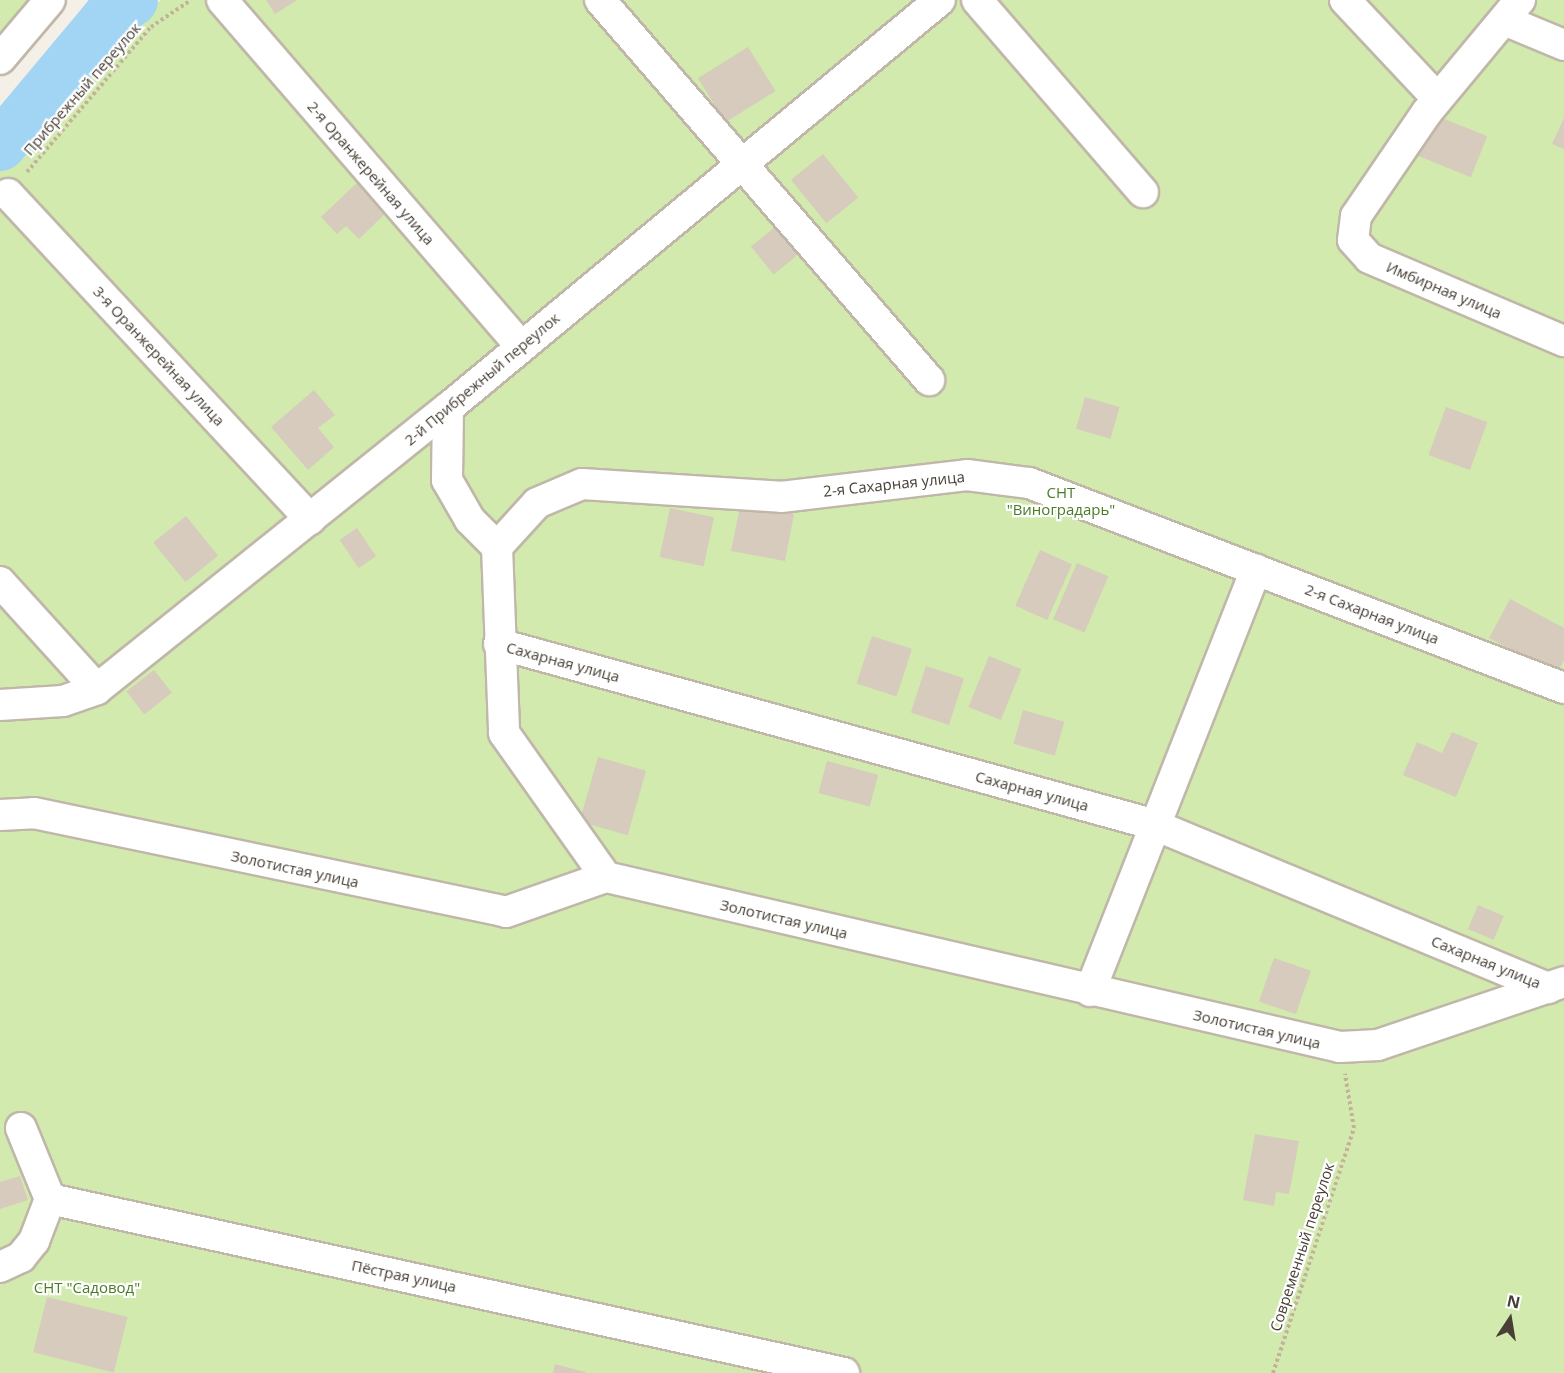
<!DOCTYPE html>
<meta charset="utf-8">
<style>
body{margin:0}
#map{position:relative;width:1564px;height:1373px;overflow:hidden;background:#f4f0e7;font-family:"Open Sans",sans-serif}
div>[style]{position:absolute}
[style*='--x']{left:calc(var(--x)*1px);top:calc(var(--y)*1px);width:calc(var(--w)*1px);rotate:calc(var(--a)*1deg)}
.green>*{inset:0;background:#d2eaae}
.river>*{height:51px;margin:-25.5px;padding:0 25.5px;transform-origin:25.5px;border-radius:25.5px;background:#a1d5f3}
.building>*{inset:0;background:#d6cbbc;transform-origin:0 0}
.path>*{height:4px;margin-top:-2px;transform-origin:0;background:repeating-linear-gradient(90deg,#c3b29a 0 3px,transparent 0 6px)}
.roads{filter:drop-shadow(2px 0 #c0b7a9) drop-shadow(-2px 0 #c0b7a9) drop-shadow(0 2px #c0b7a9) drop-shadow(0 -2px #c0b7a9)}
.minor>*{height:30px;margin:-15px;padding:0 15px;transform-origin:15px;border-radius:15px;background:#fff}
span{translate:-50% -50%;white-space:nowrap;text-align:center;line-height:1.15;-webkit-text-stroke:4.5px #fff;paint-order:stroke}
.street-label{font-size:15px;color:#484036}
.park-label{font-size:15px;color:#4a7c26}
.north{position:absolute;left:1480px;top:1289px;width:60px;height:60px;-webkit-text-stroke:4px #fff;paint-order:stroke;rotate:12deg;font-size:16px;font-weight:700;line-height:24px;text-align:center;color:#484036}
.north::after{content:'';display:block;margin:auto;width:21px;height:27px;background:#484036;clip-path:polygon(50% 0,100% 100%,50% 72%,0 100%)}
</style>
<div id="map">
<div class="green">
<div style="clip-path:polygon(0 0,29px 0,0 34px)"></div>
<div style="clip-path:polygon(161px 0,1564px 0,1564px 1373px,0 1373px,0 163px,120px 33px)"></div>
</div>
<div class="river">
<div style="--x:0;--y:145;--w:167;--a:-50.1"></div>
<div style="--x:107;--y:17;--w:30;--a:-34"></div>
</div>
<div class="building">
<div style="clip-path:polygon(266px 0,297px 0,275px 14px)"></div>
<div style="left:748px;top:47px;width:52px;height:59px;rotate:58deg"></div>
<div style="left:1427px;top:112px;width:65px;height:44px;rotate:22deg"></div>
<div style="clip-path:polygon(1564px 118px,1564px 149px,1552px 144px)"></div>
<div style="left:823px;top:154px;width:56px;height:41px;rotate:51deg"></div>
<div style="clip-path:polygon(359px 181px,388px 211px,359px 239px,346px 226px,337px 234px,321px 217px)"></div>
<div style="left:775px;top:227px;width:36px;height:31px;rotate:51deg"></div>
<div style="clip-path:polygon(314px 390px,335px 415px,318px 428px,334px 447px,308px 470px,271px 427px)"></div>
<div style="left:1085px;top:397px;width:36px;height:33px;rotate:16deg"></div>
<div style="left:1446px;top:407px;width:44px;height:51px;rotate:20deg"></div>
<div style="clip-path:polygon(742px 497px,794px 514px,785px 561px,731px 551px)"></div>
<div style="left:670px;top:508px;width:45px;height:50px;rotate:12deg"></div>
<div style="left:186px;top:516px;width:51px;height:42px;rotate:51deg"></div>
<div style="left:357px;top:528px;width:34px;height:21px;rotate:56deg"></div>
<div style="left:1040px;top:550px;width:35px;height:61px;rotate:24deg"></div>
<div style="left:1077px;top:563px;width:34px;height:61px;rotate:23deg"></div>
<div style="clip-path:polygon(1510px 599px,1564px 628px,1564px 660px,1557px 673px,1489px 638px)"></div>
<div style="left:872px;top:636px;width:42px;height:50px;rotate:18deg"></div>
<div style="left:989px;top:656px;width:35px;height:55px;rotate:22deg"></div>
<div style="left:926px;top:666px;width:40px;height:49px;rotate:18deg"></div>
<div style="left:154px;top:670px;width:29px;height:35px;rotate:52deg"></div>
<div style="left:1023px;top:710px;width:43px;height:35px;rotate:16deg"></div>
<div style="clip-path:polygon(1452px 732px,1478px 743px,1456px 797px,1403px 775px,1417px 742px,1442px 753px)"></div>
<div style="left:598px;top:757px;width:50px;height:67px;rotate:16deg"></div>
<div style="left:827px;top:761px;width:53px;height:33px;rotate:15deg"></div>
<div style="left:1478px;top:905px;width:28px;height:26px;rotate:23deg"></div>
<div style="left:1274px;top:958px;width:39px;height:46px;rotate:19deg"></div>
<div style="clip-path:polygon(1255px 1134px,1299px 1141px,1289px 1194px,1276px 1192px,1274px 1206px,1243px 1200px)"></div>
<div style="clip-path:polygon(20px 1176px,28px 1200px,0 1209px,0 1182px)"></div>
<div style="left:47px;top:1297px;width:83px;height:57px;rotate:14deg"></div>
<div style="clip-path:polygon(555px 1364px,585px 1372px,585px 1373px,553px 1373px)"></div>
</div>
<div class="path">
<div style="--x:27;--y:172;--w:191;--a:-49.5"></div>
<div style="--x:151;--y:27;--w:48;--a:-34"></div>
<div style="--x:1273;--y:1373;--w:258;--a:-71.7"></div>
<div style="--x:1354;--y:1128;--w:55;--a:-99.5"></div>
</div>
<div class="roads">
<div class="minor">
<div style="--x:222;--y:0;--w:458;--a:49.2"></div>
<div style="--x:600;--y:0;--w:503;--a:49.11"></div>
<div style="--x:977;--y:0;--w:254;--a:49.2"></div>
<div style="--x:1345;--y:0;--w:134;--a:46.8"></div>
<div style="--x:1520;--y:0;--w:146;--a:129.7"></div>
<div style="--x:1427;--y:112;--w:126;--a:124.3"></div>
<div style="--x:1356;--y:216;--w:24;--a:97"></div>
<div style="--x:1353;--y:240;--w:24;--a:48"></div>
<div style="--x:1369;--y:258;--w:212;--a:23.1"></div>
<div style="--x:1504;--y:20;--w:65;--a:22.6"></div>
<div style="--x:0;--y:59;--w:77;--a:-49.7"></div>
<div style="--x:8;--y:194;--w:444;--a:47.1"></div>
<div style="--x:448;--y:408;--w:72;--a:90.8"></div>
<div style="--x:447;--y:480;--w:46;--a:60.1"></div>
<div style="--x:470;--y:520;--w:38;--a:45"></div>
<div style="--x:497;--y:547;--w:186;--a:87.8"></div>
<div style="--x:504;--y:733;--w:176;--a:54.7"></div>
<div style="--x:497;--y:547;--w:59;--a:-47.7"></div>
<div style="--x:537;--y:503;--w:49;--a:-22.9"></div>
<div style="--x:582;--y:484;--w:199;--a:3.7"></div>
<div style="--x:781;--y:497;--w:187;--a:-6.7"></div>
<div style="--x:967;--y:475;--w:63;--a:7.4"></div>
<div style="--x:1029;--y:483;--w:573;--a:20.97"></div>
<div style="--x:0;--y:582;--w:144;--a:47.8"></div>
<div style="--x:499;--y:644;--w:677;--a:15.41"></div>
<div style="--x:1152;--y:824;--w:429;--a:22.5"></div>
<div style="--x:0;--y:705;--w:63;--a:-3.6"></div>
<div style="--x:63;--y:701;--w:36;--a:-19"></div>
<div style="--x:97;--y:689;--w:450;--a:-38.7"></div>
<div style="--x:448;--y:408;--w:639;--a:-39.67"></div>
<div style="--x:0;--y:815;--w:34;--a:-3"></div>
<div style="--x:34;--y:813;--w:482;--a:11.8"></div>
<div style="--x:506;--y:912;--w:106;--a:-19.3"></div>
<div style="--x:606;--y:877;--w:753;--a:13.04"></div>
<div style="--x:1340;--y:1047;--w:38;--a:-3"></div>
<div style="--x:1378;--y:1045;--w:196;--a:-18.7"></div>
<div style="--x:1090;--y:991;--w:453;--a:-68.5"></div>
<div style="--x:21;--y:1128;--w:77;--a:67.8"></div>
<div style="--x:0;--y:1267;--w:23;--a:-25"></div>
<div style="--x:21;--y:1257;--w:21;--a:-51"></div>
<div style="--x:34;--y:1241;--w:45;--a:-69.1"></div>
<div style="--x:50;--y:1199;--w:813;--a:12.36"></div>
</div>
</div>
<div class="street-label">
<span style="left:82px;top:89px;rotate:-49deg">Прибрежный переулок</span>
<span style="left:371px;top:173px;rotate:49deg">2-я Оранжерейная улица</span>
<span style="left:1444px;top:290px;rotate:23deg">Имбирная улица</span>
<span style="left:159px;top:356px;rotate:47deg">3-я Оранжерейная улица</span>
<span style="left:482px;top:379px;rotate:-40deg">2-й Прибрежный переулок</span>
<span style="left:894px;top:484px;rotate:-6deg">2-я Сахарная улица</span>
<span style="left:1372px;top:614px;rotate:21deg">2-я Сахарная улица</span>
<span style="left:563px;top:662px;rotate:15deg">Сахарная улица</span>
<span style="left:1032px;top:791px;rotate:15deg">Сахарная улица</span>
<span style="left:295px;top:869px;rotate:12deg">Золотистая улица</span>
<span style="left:784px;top:919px;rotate:13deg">Золотистая улица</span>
<span style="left:1486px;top:962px;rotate:22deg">Сахарная улица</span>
<span style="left:1257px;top:1029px;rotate:13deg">Золотистая улица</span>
<span style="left:1302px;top:1247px;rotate:-72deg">Современный переулок</span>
<span style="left:404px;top:1276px;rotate:12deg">Пёстрая улица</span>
</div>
<div class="park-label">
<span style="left:1061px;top:501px">СНТ<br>"Виноградарь"</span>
<span style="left:87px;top:1288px">СНТ "Садовод"</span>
</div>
<div class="north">N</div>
</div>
